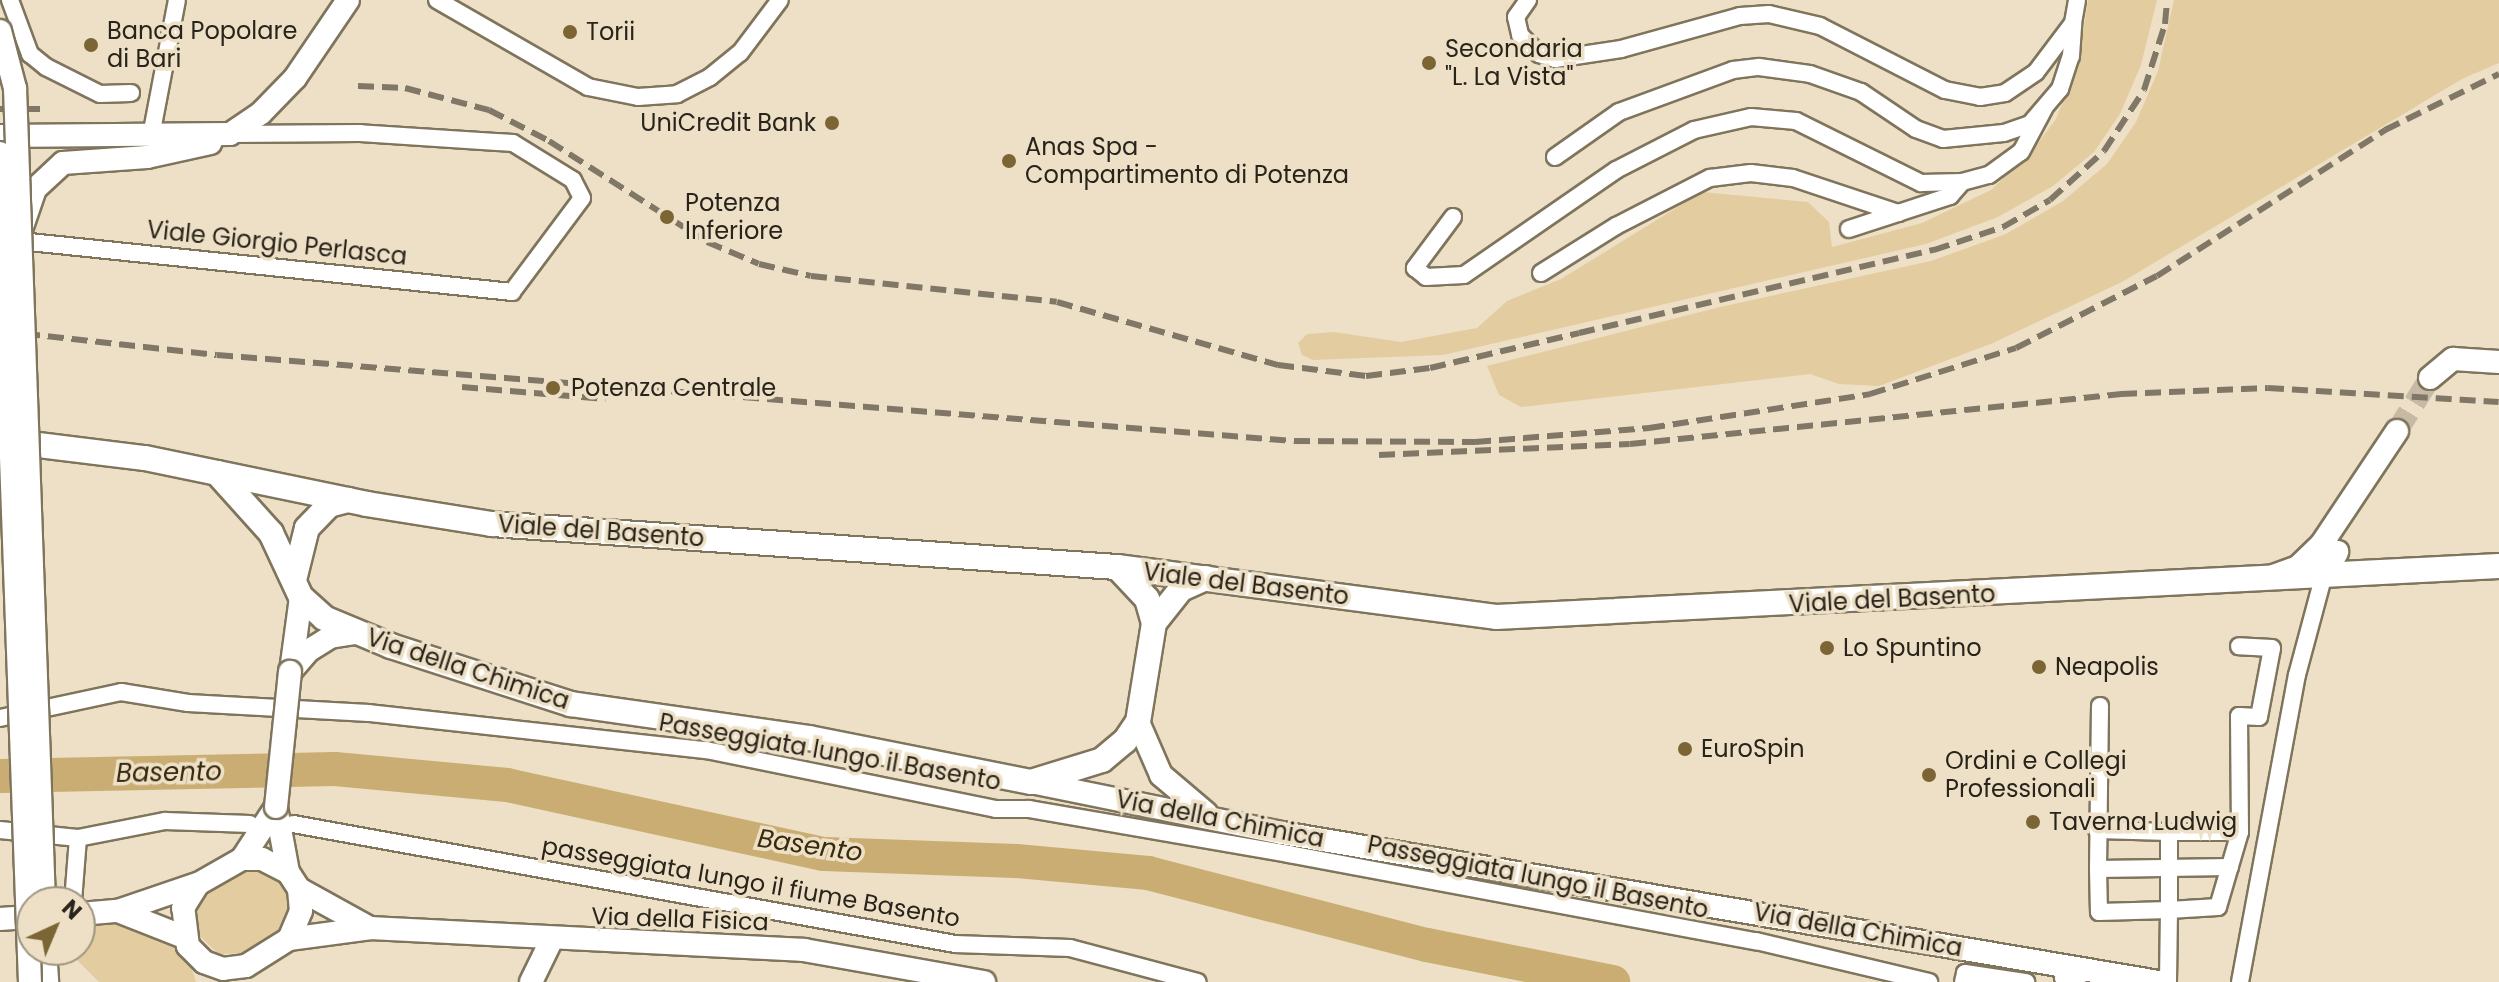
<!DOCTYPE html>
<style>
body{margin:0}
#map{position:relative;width:2499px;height:982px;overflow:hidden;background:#ede0c6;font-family:Poppins,sans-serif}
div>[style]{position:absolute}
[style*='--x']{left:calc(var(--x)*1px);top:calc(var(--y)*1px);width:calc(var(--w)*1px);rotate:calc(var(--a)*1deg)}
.green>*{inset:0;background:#e3cda0}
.river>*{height:34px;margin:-17px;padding:0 17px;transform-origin:17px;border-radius:17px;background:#c9ad72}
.secondary-tunnel>*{height:22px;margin-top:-11px;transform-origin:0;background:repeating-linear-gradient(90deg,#c6baa4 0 22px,transparent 0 33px)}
.roads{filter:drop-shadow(2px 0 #7f745c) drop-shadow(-2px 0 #7f745c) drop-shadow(0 2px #7f745c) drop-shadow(0 -2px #7f745c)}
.street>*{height:16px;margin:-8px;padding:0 8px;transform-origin:8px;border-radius:8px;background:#fff}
.secondary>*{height:22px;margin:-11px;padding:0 11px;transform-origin:11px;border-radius:11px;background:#fff}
.primary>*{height:24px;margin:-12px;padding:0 12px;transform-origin:12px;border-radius:12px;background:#fff}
.rail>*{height:6px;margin-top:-3px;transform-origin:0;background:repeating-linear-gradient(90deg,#807767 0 16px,transparent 0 24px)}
.bridges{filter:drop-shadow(2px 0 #7f745c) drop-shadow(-2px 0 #7f745c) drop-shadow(0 2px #7f745c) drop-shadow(0 -2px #7f745c)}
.secondary-bridge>*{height:22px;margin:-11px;padding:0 11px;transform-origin:11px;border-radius:11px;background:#fff}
.dots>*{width:22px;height:22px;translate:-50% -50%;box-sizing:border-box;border:4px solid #ede0c6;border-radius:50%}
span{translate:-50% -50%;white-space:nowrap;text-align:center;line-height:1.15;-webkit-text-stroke:7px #ede0c6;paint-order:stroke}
.poi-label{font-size:24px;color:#29241b}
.left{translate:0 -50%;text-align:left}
.right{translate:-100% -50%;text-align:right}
.street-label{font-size:24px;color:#29241b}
.water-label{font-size:26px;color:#372b0f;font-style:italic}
.north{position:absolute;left:16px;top:886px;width:80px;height:80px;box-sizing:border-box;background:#ede0c6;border:2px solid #9f9582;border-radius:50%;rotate:44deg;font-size:22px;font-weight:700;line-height:32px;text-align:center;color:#29241b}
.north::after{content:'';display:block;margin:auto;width:28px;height:36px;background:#7b6534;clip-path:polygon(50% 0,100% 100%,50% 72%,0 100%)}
</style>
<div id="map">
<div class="green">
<div style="clip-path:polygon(2088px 0,2157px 0,2141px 65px,2120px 114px,2094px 152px,2053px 186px,1998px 217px,1926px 244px,1443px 355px,1313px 360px,1302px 355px,1298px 343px,1307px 334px,1334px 332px,1401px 342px,1477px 328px,1507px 301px,1561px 279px,1702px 192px,1808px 202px,1829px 222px,1832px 247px,1922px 223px,1991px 190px,2032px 151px,2056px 119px,2078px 63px)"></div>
<div style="clip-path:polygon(2174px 0,2499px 0,2499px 63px,2462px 79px,2122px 282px,1993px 343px,1879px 386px,1839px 384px,1810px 374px,1521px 407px,1499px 395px,1487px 366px,1720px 307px,1931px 261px,2006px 234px,2063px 201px,2107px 164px,2136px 122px,2158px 71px)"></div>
<div style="clip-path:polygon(244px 872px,261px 872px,277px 880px,287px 895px,288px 914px,278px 931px,243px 953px,218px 954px,195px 931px,197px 907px,207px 893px)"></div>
<div style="clip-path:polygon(126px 923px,176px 945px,189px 961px,196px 982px,99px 982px,70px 953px,80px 950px,80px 924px)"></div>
</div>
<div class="river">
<div style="--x:0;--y:776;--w:335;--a:-1.2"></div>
<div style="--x:335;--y:769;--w:173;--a:5.3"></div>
<div style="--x:507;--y:785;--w:324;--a:12.3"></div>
<div style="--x:824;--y:854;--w:192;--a:2.1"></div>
<div style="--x:1016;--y:861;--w:133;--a:5.2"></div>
<div style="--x:1148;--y:873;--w:288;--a:14.5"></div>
<div style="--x:1427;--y:945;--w:190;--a:11.3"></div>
</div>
<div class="secondary-tunnel">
<div style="--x:2397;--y:431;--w:62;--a:-58.1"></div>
</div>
<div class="roads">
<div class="street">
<div style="--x:10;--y:0;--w:58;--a:69.7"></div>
<div style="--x:30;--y:54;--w:21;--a:39"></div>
<div style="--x:46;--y:67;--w:60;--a:26.6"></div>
<div style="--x:100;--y:94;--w:31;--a:-2"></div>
<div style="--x:437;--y:0;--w:174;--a:29.9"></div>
<div style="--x:588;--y:87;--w:51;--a:11.3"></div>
<div style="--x:638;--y:97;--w:39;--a:-4"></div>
<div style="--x:677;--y:94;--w:37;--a:-27"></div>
<div style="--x:710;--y:77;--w:38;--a:-39"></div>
<div style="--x:740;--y:53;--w:66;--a:-53"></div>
<div style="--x:1528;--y:0;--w:21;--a:125"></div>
<div style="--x:1516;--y:17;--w:18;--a:77"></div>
<div style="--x:1520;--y:35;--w:27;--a:45"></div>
<div style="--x:1539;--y:54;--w:17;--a:17"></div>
<div style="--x:1555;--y:59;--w:67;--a:-8.6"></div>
<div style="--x:1621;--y:49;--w:123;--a:-15.5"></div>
<div style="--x:1740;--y:16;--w:29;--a:-4"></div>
<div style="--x:1769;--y:14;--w:52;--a:13.2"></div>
<div style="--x:1820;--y:26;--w:140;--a:27.1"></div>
<div style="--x:1945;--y:90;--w:36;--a:11"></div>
<div style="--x:1980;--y:97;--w:25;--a:-9"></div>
<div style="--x:2005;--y:93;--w:37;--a:-34"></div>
<div style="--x:2036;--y:72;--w:61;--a:-52.9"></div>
<div style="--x:2073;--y:23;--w:23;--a:-80"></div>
<div style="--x:151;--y:136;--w:138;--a:-79.2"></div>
<div style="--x:1555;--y:157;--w:78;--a:-35.1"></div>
<div style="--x:1619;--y:112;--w:121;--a:-20.2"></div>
<div style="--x:1733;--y:70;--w:26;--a:-7"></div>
<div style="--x:1759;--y:67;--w:51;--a:7.8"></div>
<div style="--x:1810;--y:74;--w:54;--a:19.4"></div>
<div style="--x:1861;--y:92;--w:66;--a:33.9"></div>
<div style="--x:1916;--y:129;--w:29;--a:20"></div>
<div style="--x:1943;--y:139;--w:61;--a:-5.6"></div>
<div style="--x:2004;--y:133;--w:28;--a:-19"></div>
<div style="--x:2030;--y:124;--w:46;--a:-49.4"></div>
<div style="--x:2060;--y:89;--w:35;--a:-72"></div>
<div style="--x:2071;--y:56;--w:31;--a:-86"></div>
<div style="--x:1453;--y:217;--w:64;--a:126.7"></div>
<div style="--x:1415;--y:268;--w:14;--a:39"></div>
<div style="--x:1426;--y:277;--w:38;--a:-3"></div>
<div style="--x:1464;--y:275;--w:185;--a:-34.6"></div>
<div style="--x:1616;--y:170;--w:88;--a:-27.1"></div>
<div style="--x:1694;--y:130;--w:58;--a:-12.8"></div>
<div style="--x:1751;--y:117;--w:45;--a:5.1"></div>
<div style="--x:1796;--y:121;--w:140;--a:26.4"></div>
<div style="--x:1921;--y:183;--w:41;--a:-1.4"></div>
<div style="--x:1962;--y:182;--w:28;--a:-15"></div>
<div style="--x:1989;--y:175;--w:39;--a:-36"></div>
<div style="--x:2021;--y:152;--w:49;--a:-61.9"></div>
<div style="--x:1849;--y:229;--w:52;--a:-18.1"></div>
<div style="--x:10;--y:240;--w:505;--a:5.91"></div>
<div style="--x:512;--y:292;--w:117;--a:-53.3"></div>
<div style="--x:582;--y:198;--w:20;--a:-117"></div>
<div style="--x:573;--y:180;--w:70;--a:-148.3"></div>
<div style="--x:513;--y:143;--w:153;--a:-176.3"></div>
<div style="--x:360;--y:133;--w:130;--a:179.6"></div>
<div style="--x:1541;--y:273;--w:89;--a:-32.1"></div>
<div style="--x:1616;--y:226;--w:106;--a:-27.1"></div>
<div style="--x:1710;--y:178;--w:41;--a:-7"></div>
<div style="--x:1751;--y:173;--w:42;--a:6.8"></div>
<div style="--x:1793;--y:178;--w:111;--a:18.4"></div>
<div style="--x:1898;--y:213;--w:55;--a:-18.1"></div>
<div style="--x:1950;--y:196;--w:18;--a:-49"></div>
<div style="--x:2100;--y:706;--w:163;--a:90.7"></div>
<div style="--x:2098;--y:869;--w:132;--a:-0.9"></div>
<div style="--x:0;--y:718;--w:124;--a:-12.1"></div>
<div style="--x:121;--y:692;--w:68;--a:9.3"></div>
<div style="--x:188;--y:703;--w:181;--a:3.2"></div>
<div style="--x:369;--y:713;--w:339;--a:6.3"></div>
<div style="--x:706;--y:750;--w:296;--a:11.5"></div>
<div style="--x:996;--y:809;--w:33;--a:0"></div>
<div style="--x:1029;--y:809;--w:264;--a:9.8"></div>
<div style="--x:1289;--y:854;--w:475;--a:10.6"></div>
<div style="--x:1756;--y:941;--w:178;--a:13.3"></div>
<div style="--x:293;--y:824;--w:673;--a:10.27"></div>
<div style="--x:955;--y:944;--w:115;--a:2"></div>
<div style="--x:1070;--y:948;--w:132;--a:14.9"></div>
<div style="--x:0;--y:830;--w:78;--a:5.9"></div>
<div style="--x:78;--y:838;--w:64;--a:94.5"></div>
<div style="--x:2097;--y:830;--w:72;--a:1.6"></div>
<div style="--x:78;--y:838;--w:89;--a:-11.1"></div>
<div style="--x:165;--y:821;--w:85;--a:2"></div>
<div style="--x:2098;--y:869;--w:43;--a:88.7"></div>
<div style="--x:2099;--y:912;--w:70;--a:-1.6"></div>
<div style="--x:2169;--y:910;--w:78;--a:-90"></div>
<div style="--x:2169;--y:832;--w:71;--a:0"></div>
<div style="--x:1963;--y:982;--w:9;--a:-77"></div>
<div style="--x:1965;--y:973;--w:62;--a:8.4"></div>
<div style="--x:2069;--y:982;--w:7;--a:-146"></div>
<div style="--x:2063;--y:978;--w:5;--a:-68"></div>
<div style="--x:2065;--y:973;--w:16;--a:7"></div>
<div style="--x:2168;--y:982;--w:72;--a:-89.2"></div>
<div style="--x:2169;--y:910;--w:49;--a:-3.5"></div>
<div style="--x:2218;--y:907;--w:78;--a:-73.7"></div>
<div style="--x:2240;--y:832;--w:116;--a:-90.5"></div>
<div style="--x:2239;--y:716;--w:20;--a:3"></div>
<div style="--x:2259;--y:717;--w:70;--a:-79.3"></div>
<div style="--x:2272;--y:648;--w:33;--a:-177"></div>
<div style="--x:2240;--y:982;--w:312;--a:-79.5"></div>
<div style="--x:2297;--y:675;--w:105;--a:-75"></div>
</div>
<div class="secondary">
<div style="--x:0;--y:136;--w:230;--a:-0.5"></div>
<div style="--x:230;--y:134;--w:37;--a:-34"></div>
<div style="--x:261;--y:113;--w:49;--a:-45.8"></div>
<div style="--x:295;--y:78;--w:94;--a:-55.8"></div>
<div style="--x:22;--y:227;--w:40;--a:-71.1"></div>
<div style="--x:35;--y:189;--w:38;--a:-43"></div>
<div style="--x:63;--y:163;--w:84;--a:-4.1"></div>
<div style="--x:147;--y:157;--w:65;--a:-12.5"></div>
<div style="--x:2430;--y:378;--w:30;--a:-40"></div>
<div style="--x:2453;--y:359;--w:46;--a:3.7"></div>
<div style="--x:2314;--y:568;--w:12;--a:31"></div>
<div style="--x:2324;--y:574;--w:26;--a:-59"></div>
<div style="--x:2273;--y:576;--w:27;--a:-20"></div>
<div style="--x:2298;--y:567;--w:32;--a:-44"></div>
<div style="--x:2321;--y:545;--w:137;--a:-56.3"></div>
<div style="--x:291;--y:671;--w:75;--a:-82.3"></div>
<div style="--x:290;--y:672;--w:28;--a:-49"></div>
<div style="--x:308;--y:651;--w:26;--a:-32"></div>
<div style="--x:330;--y:637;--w:26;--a:-9"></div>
<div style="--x:1138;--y:722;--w:58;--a:66.5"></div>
<div style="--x:1161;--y:775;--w:59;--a:40.2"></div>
<div style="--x:1031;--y:782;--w:256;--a:11.5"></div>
<div style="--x:1282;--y:833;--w:889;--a:9.65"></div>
<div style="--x:276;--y:807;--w:66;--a:79.5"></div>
<div style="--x:242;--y:859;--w:20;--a:0"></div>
<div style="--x:262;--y:859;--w:29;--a:27"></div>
<div style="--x:288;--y:872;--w:20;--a:57"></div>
<div style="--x:299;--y:889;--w:22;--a:85"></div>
<div style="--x:301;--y:911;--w:30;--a:113"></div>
<div style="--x:289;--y:939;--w:51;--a:147.9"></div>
<div style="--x:246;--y:966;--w:23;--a:173"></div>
<div style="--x:223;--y:969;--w:20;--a:-160"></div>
<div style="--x:204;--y:962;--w:23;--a:-135"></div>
<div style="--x:188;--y:946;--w:38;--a:-97"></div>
<div style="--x:183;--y:908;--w:28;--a:-58"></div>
<div style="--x:198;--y:884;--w:51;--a:-29.6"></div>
<div style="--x:242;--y:859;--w:62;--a:-56.8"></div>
<div style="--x:299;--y:889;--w:77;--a:28.9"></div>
<div style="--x:118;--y:911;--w:71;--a:21.5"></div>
<div style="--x:80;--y:914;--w:38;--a:-5"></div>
<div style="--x:118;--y:911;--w:83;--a:-18.9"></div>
<div style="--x:0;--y:919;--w:32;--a:-4"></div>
<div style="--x:289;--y:939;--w:83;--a:-7.6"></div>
<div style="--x:371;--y:928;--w:434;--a:2.9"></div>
<div style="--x:804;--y:950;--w:183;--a:10.1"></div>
<div style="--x:45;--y:950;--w:32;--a:86"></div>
<div style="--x:531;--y:982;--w:48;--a:-64"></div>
</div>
<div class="primary">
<div style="--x:6;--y:441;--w:140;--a:7"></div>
<div style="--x:145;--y:458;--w:227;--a:11.7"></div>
<div style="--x:367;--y:504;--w:127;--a:9.1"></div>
<div style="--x:492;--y:524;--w:626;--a:3.94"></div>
<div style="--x:1117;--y:567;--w:382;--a:7.5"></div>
<div style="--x:1496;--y:617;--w:1004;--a:-2.91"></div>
<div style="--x:217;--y:473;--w:81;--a:48"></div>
<div style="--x:271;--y:533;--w:71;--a:64.9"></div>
<div style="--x:301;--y:597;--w:31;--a:42"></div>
<div style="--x:324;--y:618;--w:73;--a:22.7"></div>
<div style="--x:391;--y:646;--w:189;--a:17.9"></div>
<div style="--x:571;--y:704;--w:240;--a:8.1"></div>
<div style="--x:809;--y:738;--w:226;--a:11.2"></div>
<div style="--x:1031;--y:782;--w:74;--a:-17.2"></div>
<div style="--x:1102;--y:760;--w:30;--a:-40"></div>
<div style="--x:1125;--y:741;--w:23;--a:-56"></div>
<div style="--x:1138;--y:722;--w:100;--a:-80.8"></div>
<div style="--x:1154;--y:623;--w:43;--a:-51.5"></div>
<div style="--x:1181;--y:589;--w:27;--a:-24"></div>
<div style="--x:1117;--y:567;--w:44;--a:46.8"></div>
<div style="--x:1147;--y:599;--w:25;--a:74"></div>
<div style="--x:295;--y:576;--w:49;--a:-76"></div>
<div style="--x:307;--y:528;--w:32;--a:-46"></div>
<div style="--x:329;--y:505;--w:20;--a:-15"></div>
</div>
</div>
<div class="rail">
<div style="--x:358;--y:86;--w:47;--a:2.4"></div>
<div style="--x:405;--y:88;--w:87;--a:14.7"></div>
<div style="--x:489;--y:110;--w:68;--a:27.3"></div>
<div style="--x:549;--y:141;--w:188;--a:32.6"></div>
<div style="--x:707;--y:242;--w:56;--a:22.9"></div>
<div style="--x:759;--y:264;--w:53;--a:13"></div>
<div style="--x:811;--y:276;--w:247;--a:6"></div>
<div style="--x:1057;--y:302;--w:230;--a:15.9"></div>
<div style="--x:1278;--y:365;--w:89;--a:7.1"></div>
<div style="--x:1366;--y:376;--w:64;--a:-7.1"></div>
<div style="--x:1430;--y:368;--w:153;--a:-13.2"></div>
<div style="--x:1579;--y:333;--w:365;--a:-13.2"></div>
<div style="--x:1934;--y:250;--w:73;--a:-18.4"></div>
<div style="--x:2003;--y:227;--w:54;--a:-29.9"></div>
<div style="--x:2050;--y:200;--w:73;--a:-42.2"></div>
<div style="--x:2104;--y:151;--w:73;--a:-56.7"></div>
<div style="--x:2144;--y:90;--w:69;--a:-72.3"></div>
<div style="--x:2165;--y:24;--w:24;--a:-85"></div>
<div style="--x:0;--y:109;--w:45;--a:0"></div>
<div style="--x:0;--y:331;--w:218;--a:6.3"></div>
<div style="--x:217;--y:355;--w:1080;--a:4.57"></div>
<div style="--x:1294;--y:441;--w:181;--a:0.3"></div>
<div style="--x:1475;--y:442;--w:175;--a:-4.6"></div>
<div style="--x:1649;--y:428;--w:224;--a:-8.7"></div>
<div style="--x:1870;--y:394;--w:153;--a:-17.5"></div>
<div style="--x:2016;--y:348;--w:158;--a:-27.1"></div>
<div style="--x:2157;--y:276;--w:271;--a:-32.6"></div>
<div style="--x:2385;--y:130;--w:127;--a:-26.2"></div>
<div style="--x:462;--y:387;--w:144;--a:4.8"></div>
<div style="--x:1379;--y:455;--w:251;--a:-2.5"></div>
<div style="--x:1630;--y:444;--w:494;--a:-5.8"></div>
<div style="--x:2121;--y:394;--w:147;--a:-2.3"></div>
<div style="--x:2268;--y:388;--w:231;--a:3.5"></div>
</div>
<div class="bridges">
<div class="secondary-bridge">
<div style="--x:0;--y:31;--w:59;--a:75.3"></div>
<div style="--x:15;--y:88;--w:815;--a:87.96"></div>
<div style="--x:0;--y:153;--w:830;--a:87.93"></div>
<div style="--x:276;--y:807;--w:136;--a:-84.1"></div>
</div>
</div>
<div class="dots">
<div style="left:570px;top:32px;background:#7b6534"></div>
<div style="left:91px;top:45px;background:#7b6534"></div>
<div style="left:1429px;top:63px;background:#7b6534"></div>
<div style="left:832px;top:123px;background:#7b6534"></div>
<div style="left:1009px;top:161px;background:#7b6534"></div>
<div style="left:667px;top:217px;background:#7b6534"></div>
<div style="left:553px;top:388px;background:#7b6534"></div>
<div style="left:1827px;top:648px;background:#7b6534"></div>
<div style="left:2039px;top:667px;background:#7b6534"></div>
<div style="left:1685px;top:749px;background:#7b6534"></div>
<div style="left:1929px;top:775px;background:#7b6534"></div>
<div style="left:2033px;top:822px;background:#7b6534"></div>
</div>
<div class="poi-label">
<span class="left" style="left:107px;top:45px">Banca Popolare<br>di Bari</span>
<span class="left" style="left:586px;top:32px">Torii</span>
<span class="left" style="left:1445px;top:63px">Secondaria<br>"L. La Vista"</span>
<span class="right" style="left:816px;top:123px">UniCredit Bank</span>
<span class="left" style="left:1025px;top:161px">Anas Spa -<br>Compartimento di Potenza</span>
<span class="left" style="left:685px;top:217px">Potenza<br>Inferiore</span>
<span class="left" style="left:571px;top:388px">Potenza Centrale</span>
<span class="left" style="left:1843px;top:648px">Lo Spuntino</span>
<span class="left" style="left:2055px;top:667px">Neapolis</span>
<span class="left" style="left:1701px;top:749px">EuroSpin</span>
<span class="left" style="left:1945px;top:775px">Ordini e Collegi<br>Professionali</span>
<span class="left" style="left:2049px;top:822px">Taverna Ludwig</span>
</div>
<div class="street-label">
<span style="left:277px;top:243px;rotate:6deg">Viale Giorgio Perlasca</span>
<span style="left:601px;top:531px;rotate:4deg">Viale del Basento</span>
<span style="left:1246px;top:584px;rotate:7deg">Viale del Basento</span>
<span style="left:1892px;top:599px;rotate:-3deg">Viale del Basento</span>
<span style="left:468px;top:669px;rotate:18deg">Via della Chimica</span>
<span style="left:830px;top:752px;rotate:10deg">Passeggiata lungo il Basento</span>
<span style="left:1220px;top:819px;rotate:11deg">Via della Chimica</span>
<span style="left:1538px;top:877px;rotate:11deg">Passeggiata lungo il Basento</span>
<span style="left:751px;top:882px;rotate:10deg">passeggiata lungo il fiume Basento</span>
<span style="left:680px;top:919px;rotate:2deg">Via della Fisica</span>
<span style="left:1858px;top:930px;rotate:10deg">Via della Chimica</span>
</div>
<div class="water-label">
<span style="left:169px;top:773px;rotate:-1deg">Basento</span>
<span style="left:810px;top:846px;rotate:8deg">Basento</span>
</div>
<div class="north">N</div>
</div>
